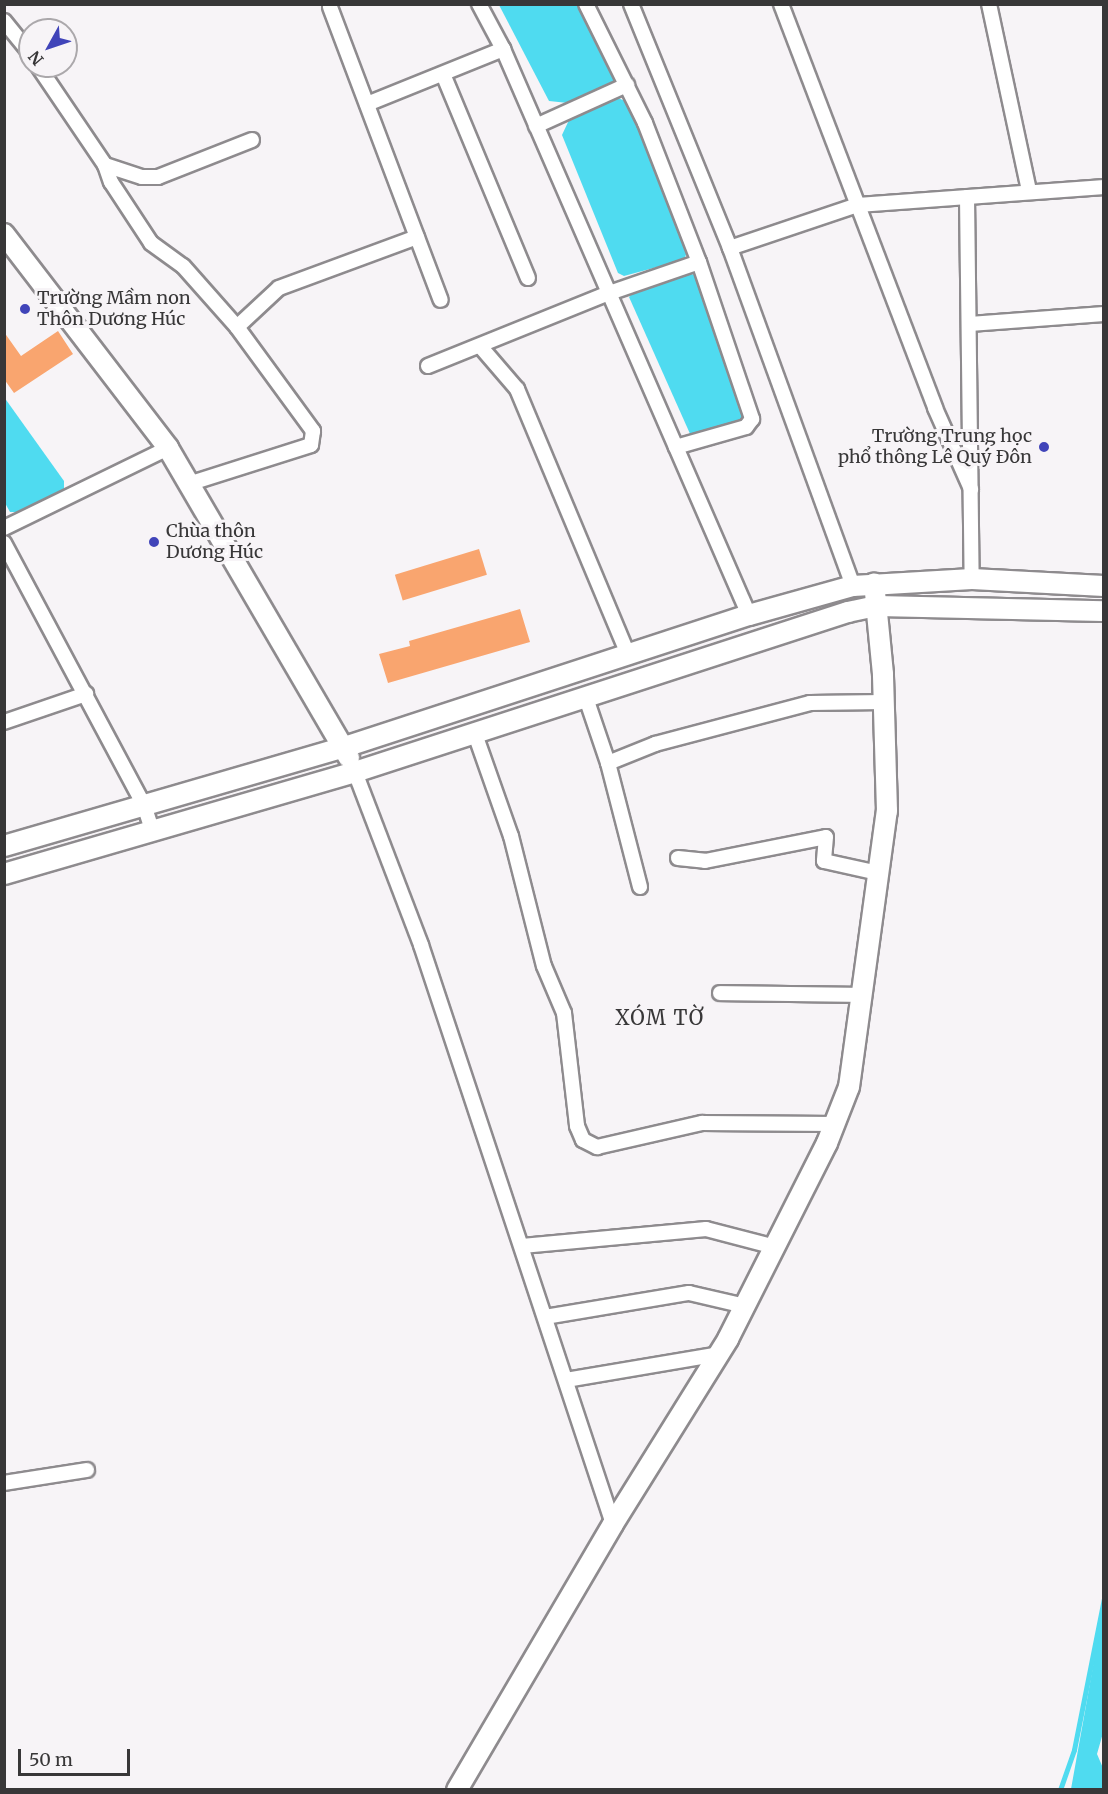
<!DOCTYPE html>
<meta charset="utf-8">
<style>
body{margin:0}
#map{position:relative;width:1108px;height:1794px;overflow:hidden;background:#f7f4f7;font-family:Merriweather,serif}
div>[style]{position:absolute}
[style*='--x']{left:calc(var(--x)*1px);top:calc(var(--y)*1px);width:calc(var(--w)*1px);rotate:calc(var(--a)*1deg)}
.water>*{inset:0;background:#4fdbf0}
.stream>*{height:4.5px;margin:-2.25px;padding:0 2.25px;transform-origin:2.25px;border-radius:2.25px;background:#4fdbf0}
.building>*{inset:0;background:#f9a56f;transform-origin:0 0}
.roads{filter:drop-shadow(2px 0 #8e8b8e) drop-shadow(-2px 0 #8e8b8e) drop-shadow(0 2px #8e8b8e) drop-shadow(0 -2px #8e8b8e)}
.street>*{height:14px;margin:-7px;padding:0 7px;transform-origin:7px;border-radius:7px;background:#fff}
.secondary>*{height:20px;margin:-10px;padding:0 10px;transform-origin:10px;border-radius:10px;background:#fff}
.dots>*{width:16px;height:16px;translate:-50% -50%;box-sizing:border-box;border:3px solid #f7f4f7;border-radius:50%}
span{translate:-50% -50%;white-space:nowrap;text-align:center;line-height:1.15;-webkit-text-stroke:6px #f7f4f7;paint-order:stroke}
.poi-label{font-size:18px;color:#383738}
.left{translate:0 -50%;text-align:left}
.right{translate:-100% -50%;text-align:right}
.neighbourhood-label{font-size:20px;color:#383738;letter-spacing:1.5px}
.frame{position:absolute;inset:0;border:6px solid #383738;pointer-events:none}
.north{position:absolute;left:18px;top:18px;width:60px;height:60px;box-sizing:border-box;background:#f7f4f7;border:2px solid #aba8ab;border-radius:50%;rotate:230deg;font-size:16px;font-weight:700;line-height:24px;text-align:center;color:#383738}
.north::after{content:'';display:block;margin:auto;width:21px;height:27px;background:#4044b9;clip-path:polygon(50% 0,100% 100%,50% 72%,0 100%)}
.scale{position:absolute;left:18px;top:1749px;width:112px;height:27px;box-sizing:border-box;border:3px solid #383738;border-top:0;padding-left:8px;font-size:18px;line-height:21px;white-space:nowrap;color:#383738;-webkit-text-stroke:4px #f7f4f7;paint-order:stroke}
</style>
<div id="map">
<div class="water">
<div style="clip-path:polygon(499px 5px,581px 5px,615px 81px,568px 103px,549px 101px)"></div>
<div style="clip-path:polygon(618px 98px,630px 103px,689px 250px,683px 260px,624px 276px,618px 273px,562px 135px,569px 120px)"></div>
<div style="clip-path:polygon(689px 274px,698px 275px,745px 409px,742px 422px,691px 436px,629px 297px,635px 291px)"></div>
<div style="clip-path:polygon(4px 397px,64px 481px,64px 489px,18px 512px,10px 512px,5px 503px)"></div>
<div style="clip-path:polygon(1103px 1611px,1103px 1733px,1097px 1754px,1103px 1768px,1103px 1789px,1071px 1789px)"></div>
</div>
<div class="stream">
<div style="--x:1060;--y:1790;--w:42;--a:-70.7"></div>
<div style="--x:1074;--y:1750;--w:155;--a:-78.8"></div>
</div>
<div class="building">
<div style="clip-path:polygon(58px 331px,73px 354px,14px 393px,4px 379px,4px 332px,21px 356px)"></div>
<div style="left:479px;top:549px;width:27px;height:88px;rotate:73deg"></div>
<div style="clip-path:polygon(520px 609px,530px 642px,388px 683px,379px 654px,410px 646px,409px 641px)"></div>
</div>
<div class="roads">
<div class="street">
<div style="--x:479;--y:4;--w:51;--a:61.9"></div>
<div style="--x:503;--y:49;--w:617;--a:66.51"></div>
<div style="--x:586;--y:4;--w:133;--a:63.6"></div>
<div style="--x:645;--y:123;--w:149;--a:68.8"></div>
<div style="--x:699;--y:262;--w:166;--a:71.3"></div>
<div style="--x:752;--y:419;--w:10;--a:127"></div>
<div style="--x:746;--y:427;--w:73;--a:164.1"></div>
<div style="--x:631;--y:4;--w:263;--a:67.9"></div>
<div style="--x:730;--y:248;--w:360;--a:70"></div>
<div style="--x:781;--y:4;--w:432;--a:69.1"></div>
<div style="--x:935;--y:408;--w:89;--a:66"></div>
<div style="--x:989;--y:4;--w:190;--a:77.9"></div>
<div style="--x:330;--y:7;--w:313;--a:69.3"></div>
<div style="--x:4;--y:21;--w:41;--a:50.9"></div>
<div style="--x:38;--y:66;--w:120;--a:55.9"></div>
<div style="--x:105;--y:165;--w:18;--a:71"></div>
<div style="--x:111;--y:182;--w:73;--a:56.7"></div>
<div style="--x:151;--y:243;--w:39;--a:36"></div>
<div style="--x:183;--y:266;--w:81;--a:48.5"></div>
<div style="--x:237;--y:327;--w:129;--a:53.8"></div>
<div style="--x:313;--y:431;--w:14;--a:98"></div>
<div style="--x:311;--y:445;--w:126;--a:162.4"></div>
<div style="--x:443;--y:74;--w:221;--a:67.4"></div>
<div style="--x:367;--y:104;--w:147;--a:-22"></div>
<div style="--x:536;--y:126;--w:100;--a:-24.3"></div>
<div style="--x:105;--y:165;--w:39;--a:18"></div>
<div style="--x:142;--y:177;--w:16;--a:0"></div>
<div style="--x:158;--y:177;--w:101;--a:-21.5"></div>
<div style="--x:967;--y:197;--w:382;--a:89.3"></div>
<div style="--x:730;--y:248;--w:135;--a:-18.6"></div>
<div style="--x:858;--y:205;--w:247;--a:-4.2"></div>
<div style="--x:970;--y:324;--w:134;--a:-4.3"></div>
<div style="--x:237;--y:327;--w:57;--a:-42.9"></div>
<div style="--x:279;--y:288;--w:147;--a:-20.3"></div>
<div style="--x:480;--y:346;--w:57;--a:49.3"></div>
<div style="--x:517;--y:389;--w:288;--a:67.3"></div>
<div style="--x:428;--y:366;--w:195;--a:-22"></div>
<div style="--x:609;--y:293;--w:95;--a:-19"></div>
<div style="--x:4;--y:528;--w:182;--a:-26"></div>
<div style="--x:4;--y:543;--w:297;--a:61.9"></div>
<div style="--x:144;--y:805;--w:26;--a:72"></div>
<div style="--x:586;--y:698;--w:69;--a:71.3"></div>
<div style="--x:608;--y:763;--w:128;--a:75.5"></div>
<div style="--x:4;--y:722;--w:87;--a:-18.9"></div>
<div style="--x:475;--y:734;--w:108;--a:70.6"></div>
<div style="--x:511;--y:836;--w:134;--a:75.8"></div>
<div style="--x:544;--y:966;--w:51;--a:66.9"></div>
<div style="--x:564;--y:1013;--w:114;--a:83.4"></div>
<div style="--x:577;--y:1126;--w:15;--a:67"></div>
<div style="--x:583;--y:1140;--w:16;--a:27"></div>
<div style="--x:597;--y:1147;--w:108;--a:-12.9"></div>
<div style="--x:702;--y:1123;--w:132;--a:0.4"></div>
<div style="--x:608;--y:763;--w:51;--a:-22"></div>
<div style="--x:655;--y:744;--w:160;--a:-14.8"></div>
<div style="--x:810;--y:703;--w:74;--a:-0.8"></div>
<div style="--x:355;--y:772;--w:185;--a:69.1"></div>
<div style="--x:421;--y:945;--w:610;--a:71.65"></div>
<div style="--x:678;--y:858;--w:27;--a:6"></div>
<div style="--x:705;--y:861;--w:123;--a:-11.2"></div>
<div style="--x:826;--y:837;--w:24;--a:95"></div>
<div style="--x:824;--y:861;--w:55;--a:12.5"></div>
<div style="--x:720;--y:993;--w:140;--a:0.8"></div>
<div style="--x:522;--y:1246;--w:185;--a:-5.3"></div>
<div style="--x:706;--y:1229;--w:71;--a:14.6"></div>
<div style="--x:545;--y:1317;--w:146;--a:-9.5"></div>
<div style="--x:689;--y:1293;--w:57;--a:13.1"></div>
<div style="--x:566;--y:1380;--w:155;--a:-9.6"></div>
<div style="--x:4;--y:1483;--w:84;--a:-8.9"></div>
</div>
<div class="secondary">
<div style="--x:4;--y:234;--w:270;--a:52.5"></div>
<div style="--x:168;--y:448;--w:359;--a:59.7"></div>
<div style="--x:4;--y:846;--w:355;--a:-16.2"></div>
<div style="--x:345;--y:747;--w:425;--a:-18.1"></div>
<div style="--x:749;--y:615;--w:108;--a:-15.6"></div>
<div style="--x:853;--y:586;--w:119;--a:-3.4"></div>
<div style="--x:972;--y:579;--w:132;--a:3"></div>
<div style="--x:4;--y:874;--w:366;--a:-16.2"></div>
<div style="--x:355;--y:772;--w:518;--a:-17.98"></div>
<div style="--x:848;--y:612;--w:30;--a:-12"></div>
<div style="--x:877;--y:606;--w:227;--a:1.3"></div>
<div style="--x:457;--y:1790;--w:308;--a:-59.6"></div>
<div style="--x:613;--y:1524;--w:218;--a:-58.1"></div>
<div style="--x:728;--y:1339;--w:220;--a:-63.2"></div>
<div style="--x:827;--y:1143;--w:60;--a:-68.6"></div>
<div style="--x:849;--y:1087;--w:279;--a:-82.2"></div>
<div style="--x:887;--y:811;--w:137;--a:-91.7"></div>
<div style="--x:883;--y:674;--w:91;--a:-95.6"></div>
</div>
</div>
<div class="dots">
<div style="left:25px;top:309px;background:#4044b9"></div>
<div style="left:1044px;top:447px;background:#4044b9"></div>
<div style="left:154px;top:542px;background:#4044b9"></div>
</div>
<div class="poi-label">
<span class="left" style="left:37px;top:309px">Trường Mầm non<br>Thôn Dương Húc</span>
<span class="right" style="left:1032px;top:447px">Trường Trung học<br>phổ thông Lê Quý Đôn</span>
<span class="left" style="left:166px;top:542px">Chùa thôn<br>Dương Húc</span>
</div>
<div class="neighbourhood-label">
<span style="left:660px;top:1017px">XÓM TỜ</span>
</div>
<div class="frame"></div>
<div class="north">N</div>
<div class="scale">50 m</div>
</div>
